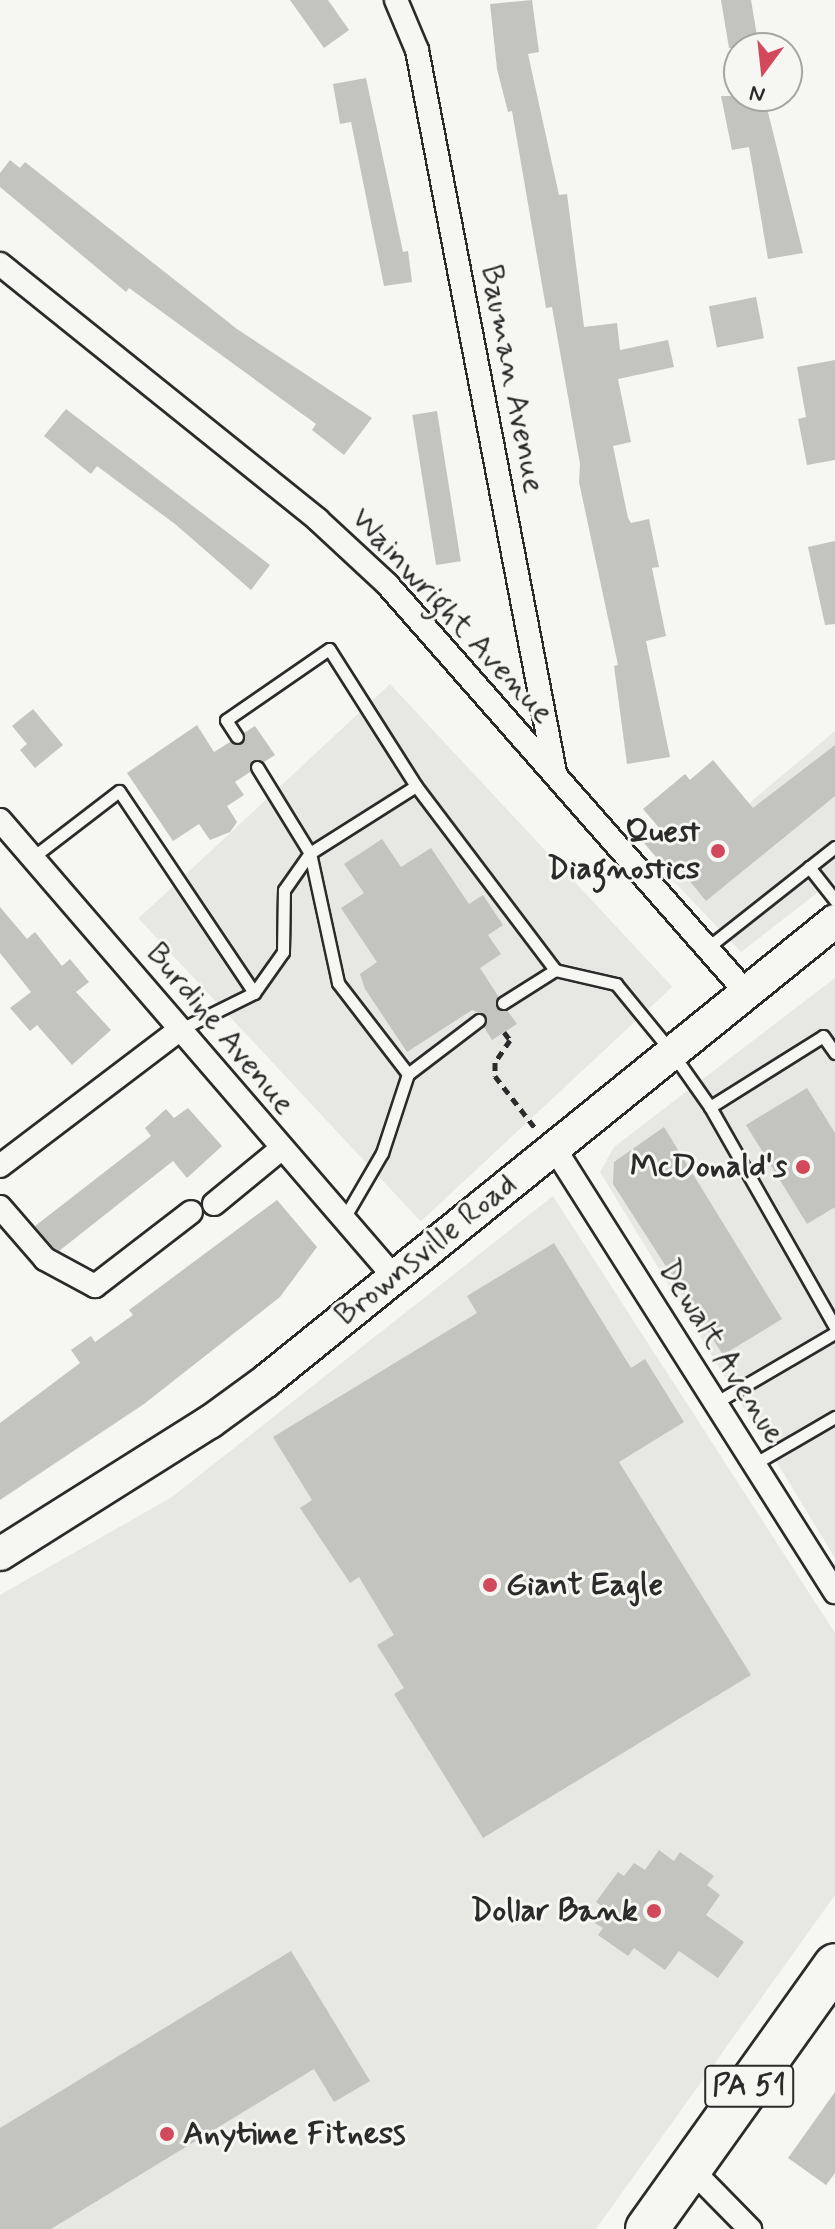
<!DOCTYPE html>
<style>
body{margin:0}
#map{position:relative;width:835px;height:2229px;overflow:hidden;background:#f6f6f2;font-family:Mynerve,sans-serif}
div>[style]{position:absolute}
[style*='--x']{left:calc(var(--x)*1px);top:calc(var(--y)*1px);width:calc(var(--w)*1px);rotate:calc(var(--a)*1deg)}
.built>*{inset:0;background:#e7e7e3;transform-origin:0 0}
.building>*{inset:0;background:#c3c3c0;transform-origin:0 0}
.path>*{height:5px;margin-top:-2.5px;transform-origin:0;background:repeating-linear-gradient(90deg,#2b2b2b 0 8px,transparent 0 14px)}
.roads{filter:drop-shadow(2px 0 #2b2b2b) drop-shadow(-2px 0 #2b2b2b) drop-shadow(0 2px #2b2b2b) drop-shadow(0 -2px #2b2b2b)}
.lane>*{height:11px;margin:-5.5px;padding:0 5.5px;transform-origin:5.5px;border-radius:5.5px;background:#f6f6f2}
.street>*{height:22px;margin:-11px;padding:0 11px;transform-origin:11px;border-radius:11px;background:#f6f6f2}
.secondary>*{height:32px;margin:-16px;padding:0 16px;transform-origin:16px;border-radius:16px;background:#f6f6f2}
.highway>*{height:42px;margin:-21px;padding:0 21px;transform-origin:21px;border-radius:21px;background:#f6f6f2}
.dots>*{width:22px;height:22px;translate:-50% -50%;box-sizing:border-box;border:4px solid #f6f6f2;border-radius:50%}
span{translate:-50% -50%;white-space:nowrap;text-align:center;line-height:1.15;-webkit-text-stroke:6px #f6f6f2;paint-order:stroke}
.shield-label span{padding:2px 6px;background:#f6f6f2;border:2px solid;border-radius:6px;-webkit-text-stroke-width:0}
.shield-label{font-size:30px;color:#2b2b2b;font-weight:700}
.street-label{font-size:32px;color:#2b2b2b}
.poi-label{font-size:32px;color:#2b2b2b;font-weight:700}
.right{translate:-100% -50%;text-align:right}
.left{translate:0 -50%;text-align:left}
.north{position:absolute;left:723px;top:32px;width:80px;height:80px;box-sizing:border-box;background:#f6f6f2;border:2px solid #a5a5a2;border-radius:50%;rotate:195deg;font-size:22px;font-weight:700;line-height:32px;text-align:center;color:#2b2b2b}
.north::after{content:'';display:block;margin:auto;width:28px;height:36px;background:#d1495b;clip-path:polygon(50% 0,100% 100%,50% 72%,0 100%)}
</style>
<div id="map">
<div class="built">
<div style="left:390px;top:684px;width:414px;height:344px;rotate:47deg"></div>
<div style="clip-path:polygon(835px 731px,835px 879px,741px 952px,666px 873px)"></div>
<div style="clip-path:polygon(835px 978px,835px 1558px,600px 1172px,614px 1147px)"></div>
<div style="clip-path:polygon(553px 1196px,835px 1633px,835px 1895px,596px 2229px,0 2229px,0 1595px,172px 1497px)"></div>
</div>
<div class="building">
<div style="clip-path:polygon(290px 0,328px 0,349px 30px,324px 48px)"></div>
<div style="clip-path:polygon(532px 0,539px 52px,528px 54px,559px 195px,567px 194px,584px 327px,617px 323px,620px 350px,668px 340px,674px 367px,618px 379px,631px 442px,613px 446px,628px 518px,631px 523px,649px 519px,659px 567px,652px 568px,666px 636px,646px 641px,670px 757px,627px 764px,614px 666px,618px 665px,579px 482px,580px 464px,552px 307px,546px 308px,512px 111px,508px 112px,497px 69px,490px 4px)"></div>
<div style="clip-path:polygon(721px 0,751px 0,759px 48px,729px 48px)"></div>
<div style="clip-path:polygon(366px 78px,403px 252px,408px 251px,412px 282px,384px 286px,351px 122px,340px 124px,333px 84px)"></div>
<div style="clip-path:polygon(721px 96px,764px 96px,803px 253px,768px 259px,749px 147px,732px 150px)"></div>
<div style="clip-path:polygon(10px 160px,20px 168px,25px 162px,237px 329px,372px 418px,344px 455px,312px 430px,316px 424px,129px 288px,126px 292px,0 187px,0 173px)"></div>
<div style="left:756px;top:297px;width:42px;height:48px;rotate:79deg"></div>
<div style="clip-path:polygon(835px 360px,835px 460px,807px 465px,798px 419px,806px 417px,797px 367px)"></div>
<div style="clip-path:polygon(66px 409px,270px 565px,251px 590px,175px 524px,97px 466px,91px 474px,44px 436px)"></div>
<div style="left:437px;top:411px;width:152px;height:25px;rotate:81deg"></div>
<div style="clip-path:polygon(835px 541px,835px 624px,825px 625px,808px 547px)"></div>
<div style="clip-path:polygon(33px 709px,63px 745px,35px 768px,20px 750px,27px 744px,12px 726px)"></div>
<div style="clip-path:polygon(197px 725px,214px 752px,230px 742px,241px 744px,244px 733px,255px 726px,275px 755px,264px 762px,252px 760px,250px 772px,235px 782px,244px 795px,227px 806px,237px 822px,230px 832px,210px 840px,199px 824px,173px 841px,127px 773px)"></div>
<div style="clip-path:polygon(835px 745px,835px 796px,706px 901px,676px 864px,668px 871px,644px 843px,660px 829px,643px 809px,685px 774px,690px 780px,713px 760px,753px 808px)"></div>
<div style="clip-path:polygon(382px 839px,401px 867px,431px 848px,469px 904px,483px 895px,503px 925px,488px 935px,501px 954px,480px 968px,498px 996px,496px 1008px,507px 1010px,517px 1024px,492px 1040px,484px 1027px,486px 1016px,472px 1010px,407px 1052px,365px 989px,360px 974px,377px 962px,341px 908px,364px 893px,344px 864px)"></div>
<div style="clip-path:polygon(0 907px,27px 939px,35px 932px,62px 966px,70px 959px,89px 982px,76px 992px,111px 1030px,72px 1065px,37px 1025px,30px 1031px,10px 1008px,31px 992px,0 953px)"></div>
<div style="clip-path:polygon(807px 1088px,835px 1133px,835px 1207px,807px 1224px,746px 1125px)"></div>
<div style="clip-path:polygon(188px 1108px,222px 1146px,187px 1178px,173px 1161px,59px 1251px,54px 1248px,35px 1226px,151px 1136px,145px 1128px,166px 1109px,174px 1118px)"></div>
<div style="clip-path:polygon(664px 1127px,782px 1319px,723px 1355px,613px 1184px,614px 1162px)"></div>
<div style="clip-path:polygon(277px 1200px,317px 1247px,280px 1297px,144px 1404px,0 1500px,0 1423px,80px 1363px,71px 1350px,91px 1336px,95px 1342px,133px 1315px,129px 1310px)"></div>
<div style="clip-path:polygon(554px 1243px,631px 1368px,645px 1359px,684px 1422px,619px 1462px,751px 1675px,483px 1838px,394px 1694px,404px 1688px,377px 1645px,394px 1635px,359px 1577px,350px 1583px,300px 1508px,312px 1500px,273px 1437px,477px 1313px,467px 1296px)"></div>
<div style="clip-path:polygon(659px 1850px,674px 1861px,680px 1852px,714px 1876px,707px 1885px,720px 1895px,706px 1915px,744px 1942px,718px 1978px,679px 1951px,665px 1970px,634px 1948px,628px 1956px,598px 1935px,603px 1928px,593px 1922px,603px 1907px,596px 1902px,618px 1872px,624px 1876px,634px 1863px,645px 1870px)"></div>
<div style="clip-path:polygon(291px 1951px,370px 2081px,334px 2102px,314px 2069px,51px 2229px,0 2229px,0 2128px)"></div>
<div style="clip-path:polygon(835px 2092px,835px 2173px,826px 2185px,788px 2158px)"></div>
</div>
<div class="path">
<div style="--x:504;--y:1032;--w:10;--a:53"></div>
<div style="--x:510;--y:1040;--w:27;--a:124"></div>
<div style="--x:495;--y:1062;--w:14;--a:90"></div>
<div style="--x:495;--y:1076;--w:66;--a:52.4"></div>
</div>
<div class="roads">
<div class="lane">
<div style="--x:257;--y:767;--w:101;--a:58.4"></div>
<div style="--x:310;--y:853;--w:133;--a:77.8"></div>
<div style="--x:338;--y:983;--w:115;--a:52.4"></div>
<div style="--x:408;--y:1074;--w:89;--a:-37.3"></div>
<div style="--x:416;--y:786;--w:231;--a:52.9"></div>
<div style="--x:555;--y:970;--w:63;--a:12.9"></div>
<div style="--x:616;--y:984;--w:85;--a:50.7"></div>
<div style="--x:670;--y:1050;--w:70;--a:54.9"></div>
<div style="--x:710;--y:1107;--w:253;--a:60.4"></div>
<div style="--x:33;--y:857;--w:108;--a:-37.5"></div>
<div style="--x:119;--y:791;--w:243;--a:56.2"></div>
<div style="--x:809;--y:867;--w:42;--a:51.8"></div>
<div style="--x:707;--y:948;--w:163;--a:-38.3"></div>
<div style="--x:503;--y:1003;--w:62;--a:-32.4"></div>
<div style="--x:179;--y:1030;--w:84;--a:-26.3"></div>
<div style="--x:254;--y:993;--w:50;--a:-54.7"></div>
<div style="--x:283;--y:952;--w:62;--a:-89.1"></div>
<div style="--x:284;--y:890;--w:45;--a:-54.9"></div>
<div style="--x:310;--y:853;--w:125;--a:-32.3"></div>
<div style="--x:416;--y:786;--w:162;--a:-122.4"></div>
<div style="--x:329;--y:649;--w:125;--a:145.4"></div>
<div style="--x:226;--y:720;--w:20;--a:57"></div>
<div style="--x:710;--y:1107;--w:133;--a:-32.1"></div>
<div style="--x:823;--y:1036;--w:21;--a:55"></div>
<div style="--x:343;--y:1220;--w:78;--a:-59.8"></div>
<div style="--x:382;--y:1153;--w:83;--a:-71.8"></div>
<div style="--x:715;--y:1403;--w:139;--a:-30.3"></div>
<div style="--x:754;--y:1464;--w:94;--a:-30.1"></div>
</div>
<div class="street">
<div style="--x:396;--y:0;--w:54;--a:67.2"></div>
<div style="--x:417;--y:50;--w:736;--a:79.19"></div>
<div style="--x:0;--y:264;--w:408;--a:38.8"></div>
<div style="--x:318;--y:520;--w:94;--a:42.8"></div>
<div style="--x:387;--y:584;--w:541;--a:48.67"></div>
<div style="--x:0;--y:820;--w:603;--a:49.23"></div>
<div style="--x:553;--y:1146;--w:528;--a:57.7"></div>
<div style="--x:0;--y:1166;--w:225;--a:-37.2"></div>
<div style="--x:214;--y:1204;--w:87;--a:-39.4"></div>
<div style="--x:0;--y:1207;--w:69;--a:49.1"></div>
<div style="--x:45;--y:1259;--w:57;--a:28.4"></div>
<div style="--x:95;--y:1286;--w:121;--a:-37.6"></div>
<div style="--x:690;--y:2168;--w:86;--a:45.5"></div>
</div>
<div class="secondary">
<div style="--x:0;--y:1554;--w:248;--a:-32.2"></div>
<div style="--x:210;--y:1422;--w:69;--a:-36.2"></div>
<div style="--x:266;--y:1381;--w:732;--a:-38.95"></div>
</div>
<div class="highway">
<div style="--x:647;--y:2229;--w:324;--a:-54.5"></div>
</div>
</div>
<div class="dots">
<div style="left:718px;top:851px;background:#d1495b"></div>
<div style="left:803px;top:1167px;background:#d1495b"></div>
<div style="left:490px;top:1585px;background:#d1495b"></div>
<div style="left:654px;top:1911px;background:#d1495b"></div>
<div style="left:167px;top:2134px;background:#d1495b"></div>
</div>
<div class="shield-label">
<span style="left:749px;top:2086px">PA 51</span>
</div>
<div class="street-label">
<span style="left:512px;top:379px;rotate:79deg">Bauman Avenue</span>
<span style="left:452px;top:616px;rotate:47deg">Wainwright Avenue</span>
<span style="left:220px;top:1029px;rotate:50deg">Burdine Avenue</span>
<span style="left:426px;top:1250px;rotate:-39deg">Brownsville Road</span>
<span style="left:721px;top:1352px;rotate:58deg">Dewalt Avenue</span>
</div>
<div class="poi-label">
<span class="right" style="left:700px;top:851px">Quest<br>Diagnostics</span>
<span class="right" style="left:787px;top:1167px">McDonald's</span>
<span class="left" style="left:506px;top:1585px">Giant Eagle</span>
<span class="right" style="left:638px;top:1911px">Dollar Bank</span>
<span class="left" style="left:183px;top:2134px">Anytime Fitness</span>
</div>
<div class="north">N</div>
</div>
